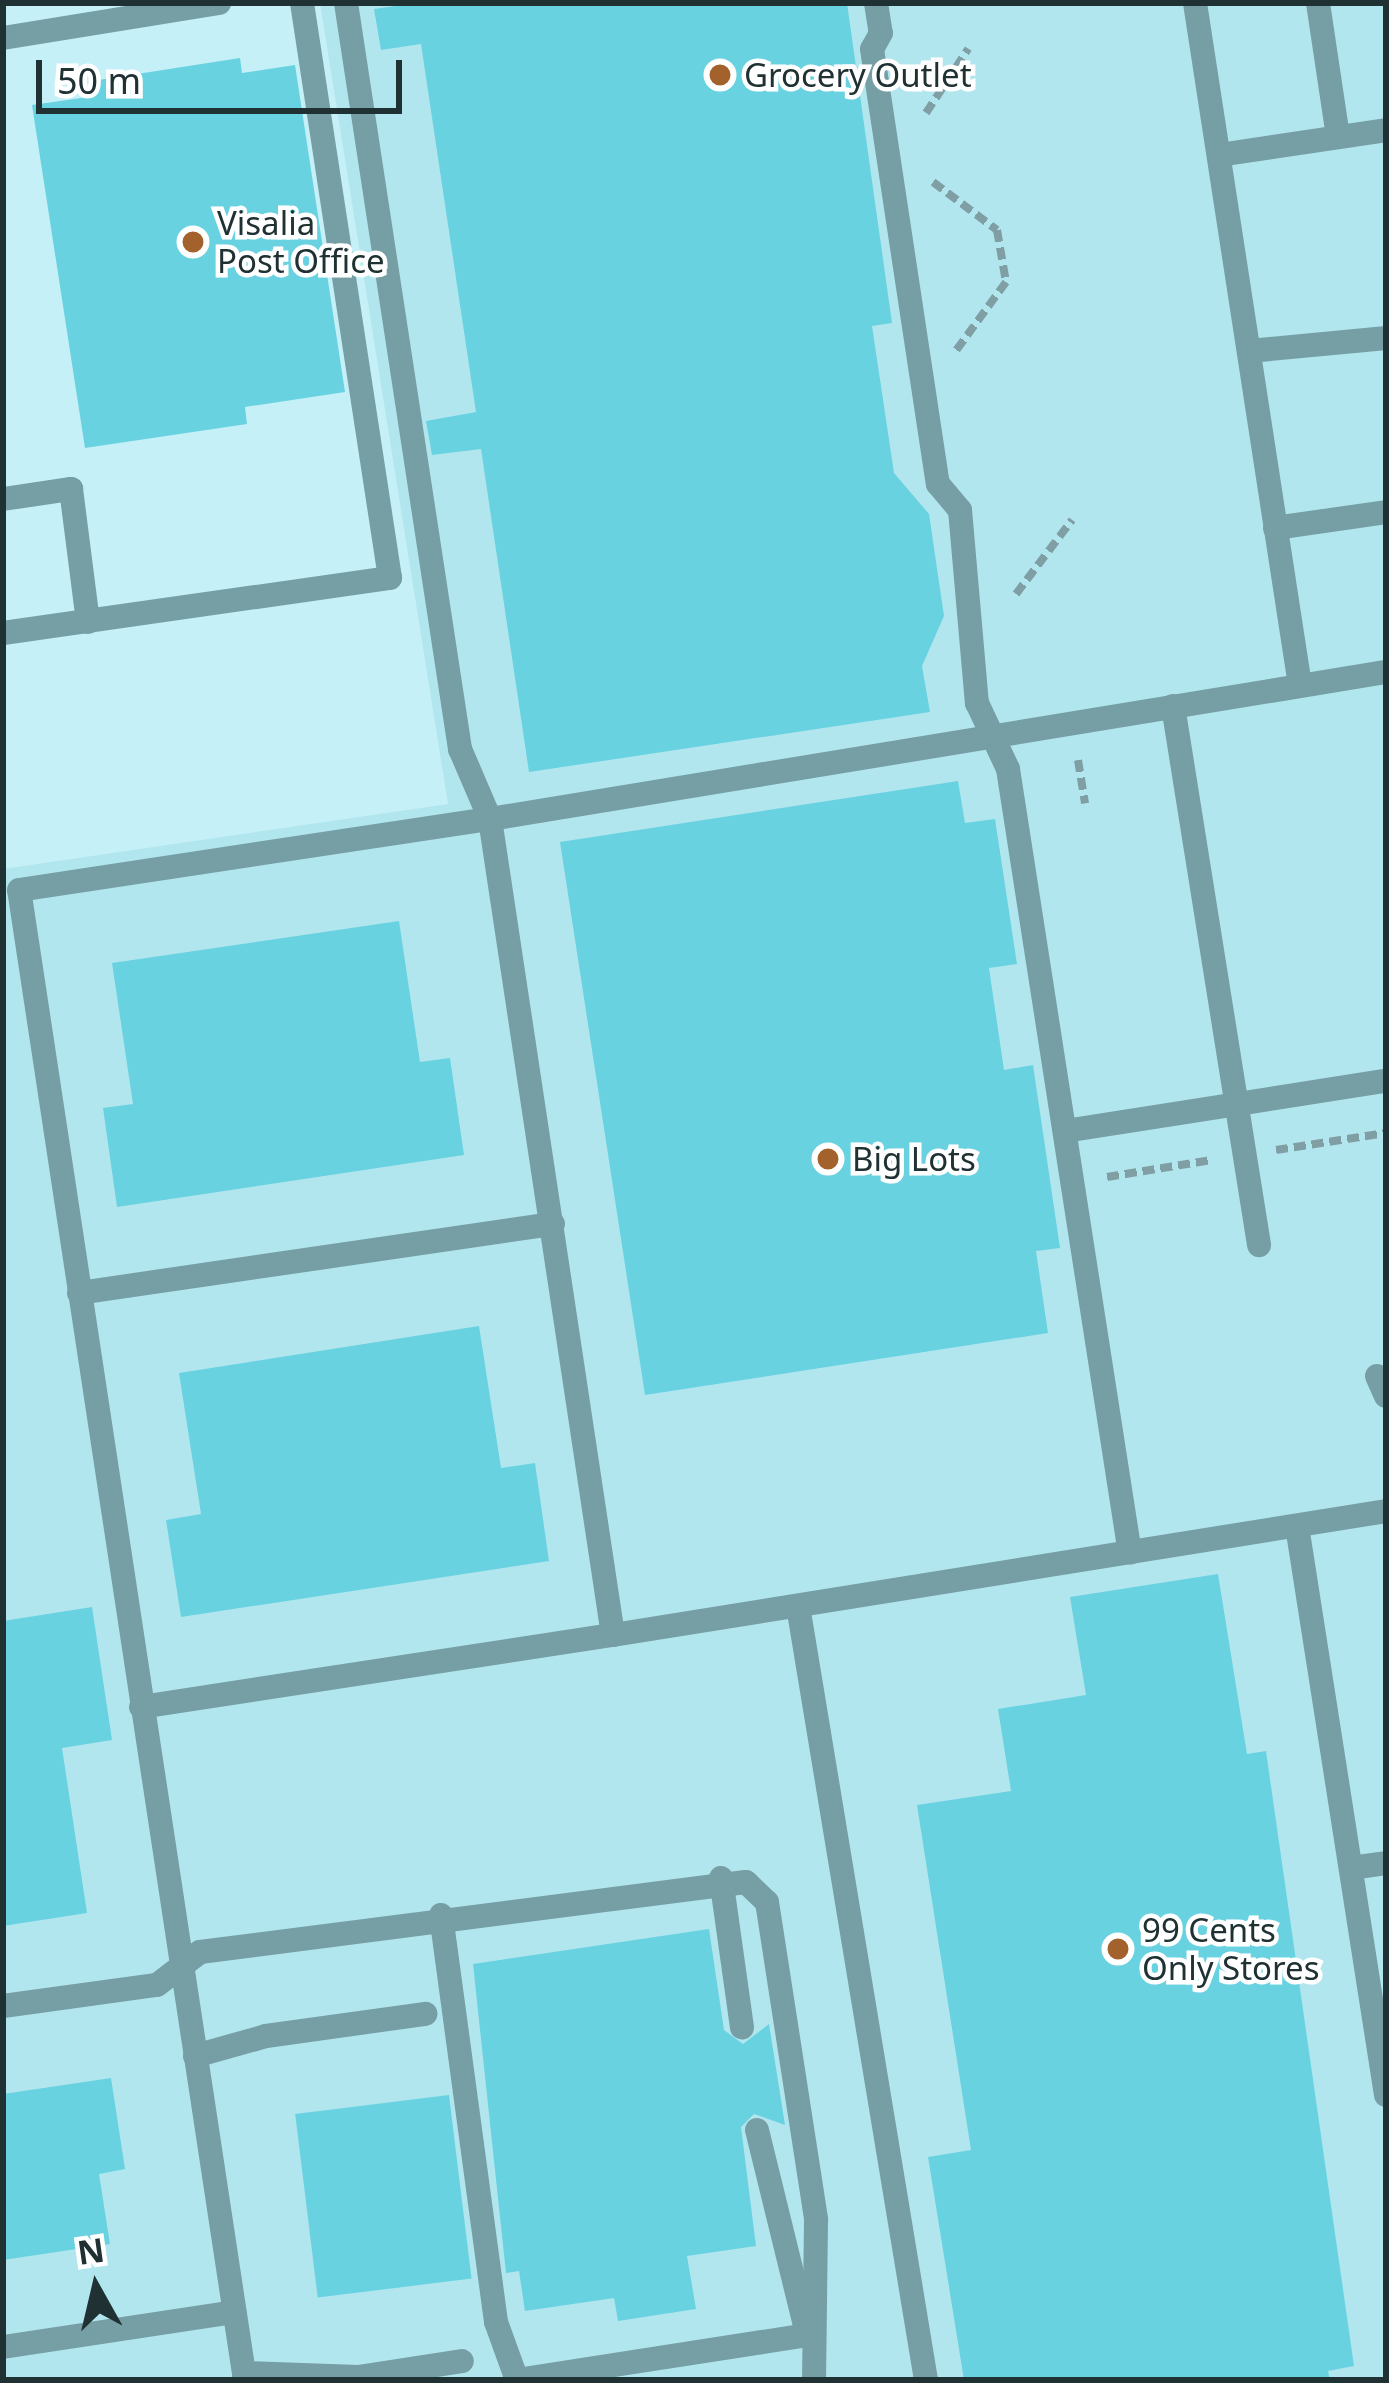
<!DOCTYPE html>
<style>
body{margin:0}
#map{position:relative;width:1389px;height:2383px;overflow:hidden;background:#c6f0f7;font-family:"Noto Sans",sans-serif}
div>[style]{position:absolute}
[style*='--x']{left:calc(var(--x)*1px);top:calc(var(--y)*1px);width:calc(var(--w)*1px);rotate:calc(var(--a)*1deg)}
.built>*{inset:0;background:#b2e6ee}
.building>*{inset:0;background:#69d2e1;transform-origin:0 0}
.path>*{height:8px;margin-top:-4px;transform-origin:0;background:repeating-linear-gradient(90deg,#809fa4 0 12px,transparent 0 18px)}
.lane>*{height:24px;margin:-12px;padding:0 12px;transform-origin:12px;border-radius:12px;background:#769ea5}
.dots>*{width:33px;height:33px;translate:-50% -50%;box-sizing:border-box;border:6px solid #fff;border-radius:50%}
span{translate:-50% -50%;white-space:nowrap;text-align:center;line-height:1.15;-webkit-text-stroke:9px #fff;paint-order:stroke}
.poi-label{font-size:33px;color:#203133}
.left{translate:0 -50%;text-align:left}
.frame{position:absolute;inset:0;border:6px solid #203133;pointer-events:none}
.north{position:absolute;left:36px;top:2227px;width:120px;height:120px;-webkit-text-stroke:9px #fff;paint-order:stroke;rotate:352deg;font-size:33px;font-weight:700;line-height:48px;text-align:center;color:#203133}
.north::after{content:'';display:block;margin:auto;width:42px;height:54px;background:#203133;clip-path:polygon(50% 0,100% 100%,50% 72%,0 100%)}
.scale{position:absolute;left:36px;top:60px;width:366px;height:54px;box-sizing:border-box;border:6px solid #203133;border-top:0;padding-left:15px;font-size:36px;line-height:42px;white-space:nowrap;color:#203133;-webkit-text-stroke:9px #fff;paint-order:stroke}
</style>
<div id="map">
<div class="built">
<div style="clip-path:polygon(320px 3px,1386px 3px,1386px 2380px,3px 2380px,3px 869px,448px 804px)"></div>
</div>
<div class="building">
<div style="clip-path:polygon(416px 3px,847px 3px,892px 323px,872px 326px,894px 473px,929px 514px,944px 616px,922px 666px,930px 712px,529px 772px,481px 449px,432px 455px,426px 421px,476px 412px,421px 44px,381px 50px,374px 9px)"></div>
<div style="clip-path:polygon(240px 58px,242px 73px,295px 65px,345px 392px,245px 407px,247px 424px,85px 448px,32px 105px,95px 96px,92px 81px)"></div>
<div style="clip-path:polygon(958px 781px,965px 823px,995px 819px,1017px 964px,989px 968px,1004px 1070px,1033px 1065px,1060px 1248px,1036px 1251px,1048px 1333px,645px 1395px,560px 842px)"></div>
<div style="clip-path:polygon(399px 921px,420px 1062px,450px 1058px,464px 1155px,117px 1207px,103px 1108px,133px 1104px,112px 963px)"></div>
<div style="clip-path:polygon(479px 1326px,501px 1468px,535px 1463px,549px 1561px,181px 1617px,166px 1520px,201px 1514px,179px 1373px)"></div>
<div style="clip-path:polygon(1218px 1574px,1247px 1754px,1266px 1751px,1354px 2366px,1328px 2371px,1330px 2380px,964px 2380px,928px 2157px,971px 2150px,917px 1805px,1011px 1791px,998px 1709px,1086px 1695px,1070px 1597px)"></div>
<div style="clip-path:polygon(92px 1607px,112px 1740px,62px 1748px,87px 1913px,3px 1926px,3px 1621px)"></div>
<div style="clip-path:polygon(709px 1929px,724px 2030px,743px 2044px,769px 2024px,785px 2125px,754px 2114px,741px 2127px,756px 2246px,687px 2256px,696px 2309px,618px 2321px,614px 2298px,525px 2311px,519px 2271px,506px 2273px,473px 1964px)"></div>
<div style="clip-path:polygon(111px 2078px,125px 2169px,99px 2174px,110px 2244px,3px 2260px,3px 2094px)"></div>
<div style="left:449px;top:2095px;width:185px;height:155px;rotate:83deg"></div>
</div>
<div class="path">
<div style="--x:926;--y:113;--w:77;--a:-56.7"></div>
<div style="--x:933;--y:182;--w:80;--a:36.9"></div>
<div style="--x:997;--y:230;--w:53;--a:80.2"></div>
<div style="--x:1006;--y:282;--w:87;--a:126.1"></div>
<div style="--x:1016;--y:594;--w:93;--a:-52.9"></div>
<div style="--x:1078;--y:760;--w:44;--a:80.8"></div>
<div style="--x:1276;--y:1150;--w:111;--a:-8.8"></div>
<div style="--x:1107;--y:1177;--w:106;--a:-9.2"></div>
</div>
<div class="lane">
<div style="--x:346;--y:3;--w:755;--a:81.31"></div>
<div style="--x:460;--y:749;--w:76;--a:66.8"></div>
<div style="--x:490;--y:819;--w:908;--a:-9.32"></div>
<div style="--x:876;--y:3;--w:30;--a:81"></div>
<div style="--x:881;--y:33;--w:18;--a:119"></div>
<div style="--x:872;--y:49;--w:440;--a:81.4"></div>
<div style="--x:938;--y:484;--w:34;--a:50"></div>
<div style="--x:960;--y:510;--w:194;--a:85"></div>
<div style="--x:977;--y:703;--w:73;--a:64.8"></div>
<div style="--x:1008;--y:769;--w:793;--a:81.16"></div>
<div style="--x:1195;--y:3;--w:690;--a:81.25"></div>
<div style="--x:1318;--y:3;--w:135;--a:81.5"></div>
<div style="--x:3;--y:38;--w:219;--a:-9.2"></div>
<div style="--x:1219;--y:155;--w:169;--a:-8.5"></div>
<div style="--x:1249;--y:351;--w:138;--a:-5.4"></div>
<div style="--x:3;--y:499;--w:69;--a:-8.4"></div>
<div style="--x:71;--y:489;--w:134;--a:82.7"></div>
<div style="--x:1275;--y:528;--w:112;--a:-8.2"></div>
<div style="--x:3;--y:633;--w:391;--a:-8.1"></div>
<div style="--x:390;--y:578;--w:582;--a:-98.7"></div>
<div style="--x:1173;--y:706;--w:546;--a:80.93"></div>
<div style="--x:1065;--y:1131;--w:325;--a:-8.9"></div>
<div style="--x:79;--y:1293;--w:479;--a:-8.3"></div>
<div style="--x:1377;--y:1376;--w:22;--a:66"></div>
<div style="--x:1297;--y:1526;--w:576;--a:81.11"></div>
<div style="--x:798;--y:1606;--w:785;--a:80.61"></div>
<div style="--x:141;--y:1707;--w:477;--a:-8.7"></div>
<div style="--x:1351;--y:1868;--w:35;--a:-8"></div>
<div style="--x:721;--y:1878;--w:151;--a:82"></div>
<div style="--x:441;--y:1915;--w:411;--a:82.3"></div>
<div style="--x:496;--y:2322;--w:62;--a:70.1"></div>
<div style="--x:3;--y:2006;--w:155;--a:-7.8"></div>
<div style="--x:157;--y:1985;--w:54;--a:-37.5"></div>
<div style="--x:200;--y:1952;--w:550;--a:-7.31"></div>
<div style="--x:746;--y:1882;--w:29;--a:44"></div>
<div style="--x:767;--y:1902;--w:322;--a:81.2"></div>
<div style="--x:816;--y:2220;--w:160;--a:90.7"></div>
<div style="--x:195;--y:2056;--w:74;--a:-15.7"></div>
<div style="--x:266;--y:2036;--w:161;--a:-7.9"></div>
<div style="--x:757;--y:2130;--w:198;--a:76.2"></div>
<div style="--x:3;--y:2347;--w:234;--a:-8.6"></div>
<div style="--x:244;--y:2373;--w:114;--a:2"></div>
<div style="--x:358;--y:2377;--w:105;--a:-8.7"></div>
<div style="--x:245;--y:2380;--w:1507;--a:-98.62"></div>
<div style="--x:19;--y:890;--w:476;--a:-8.6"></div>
<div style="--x:490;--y:819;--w:825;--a:81.43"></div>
<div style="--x:613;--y:1635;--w:783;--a:-9.11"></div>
<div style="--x:517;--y:2380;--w:295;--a:-8.8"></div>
</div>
<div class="dots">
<div style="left:720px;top:75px;background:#a3622c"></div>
<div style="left:193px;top:242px;background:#a3622c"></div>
<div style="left:828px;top:1159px;background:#a3622c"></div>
<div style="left:1118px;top:1949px;background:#a3622c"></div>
</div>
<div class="poi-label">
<span class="left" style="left:744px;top:75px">Grocery Outlet</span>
<span class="left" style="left:217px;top:242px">Visalia<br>Post Office</span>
<span class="left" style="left:852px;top:1159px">Big Lots</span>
<span class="left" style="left:1142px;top:1949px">99 Cents<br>Only Stores</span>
</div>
<div class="frame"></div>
<div class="north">N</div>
<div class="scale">50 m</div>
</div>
